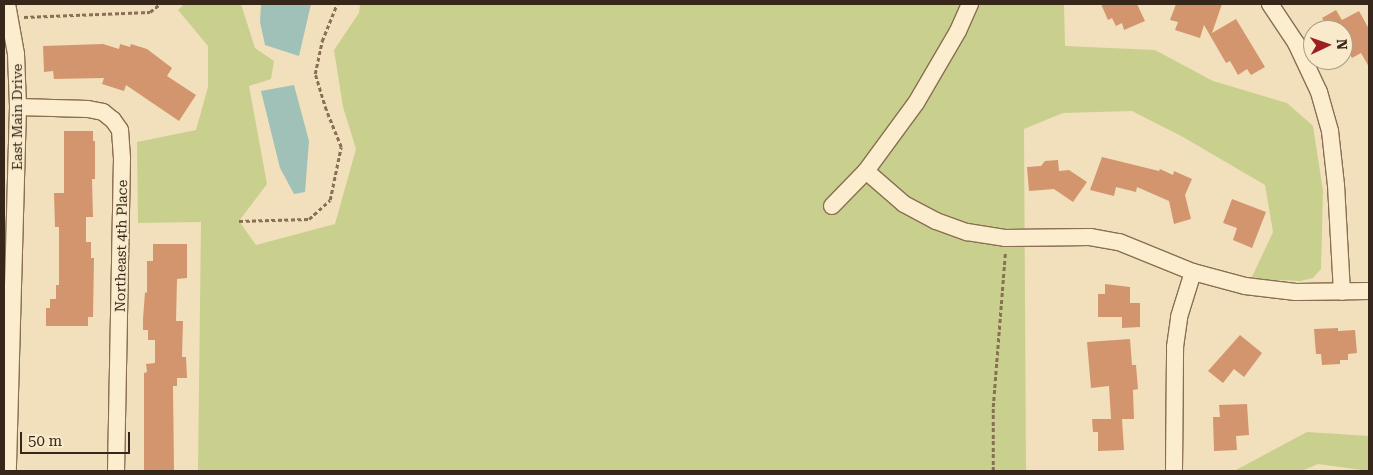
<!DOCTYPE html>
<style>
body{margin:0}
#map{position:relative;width:1373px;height:475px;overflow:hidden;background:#f1e0bb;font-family:"Roboto Serif",serif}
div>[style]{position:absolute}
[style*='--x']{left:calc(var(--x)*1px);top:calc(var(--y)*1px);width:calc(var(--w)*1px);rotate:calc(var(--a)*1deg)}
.green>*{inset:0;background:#c9d08e}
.water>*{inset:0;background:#9fc1b7}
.building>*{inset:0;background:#d3956d}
.path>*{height:2.5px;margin-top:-1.25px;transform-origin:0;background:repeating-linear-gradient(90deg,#896f53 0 4px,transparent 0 6.5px)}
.roads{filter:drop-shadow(1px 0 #896f53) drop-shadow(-1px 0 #896f53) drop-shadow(0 1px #896f53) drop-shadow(0 -1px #896f53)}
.minor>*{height:16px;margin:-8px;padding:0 8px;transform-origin:8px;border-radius:8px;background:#fcedce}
span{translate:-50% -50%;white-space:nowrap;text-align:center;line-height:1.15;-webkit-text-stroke:4px #f8eacb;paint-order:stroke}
.street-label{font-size:14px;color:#37271a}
.frame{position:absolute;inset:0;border:5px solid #37271a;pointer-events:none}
.north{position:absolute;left:1303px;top:20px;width:50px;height:50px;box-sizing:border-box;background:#f8eacb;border:1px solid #ab9c84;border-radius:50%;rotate:87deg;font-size:14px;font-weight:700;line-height:20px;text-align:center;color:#37271a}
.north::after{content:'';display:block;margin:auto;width:18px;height:22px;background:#9d1f22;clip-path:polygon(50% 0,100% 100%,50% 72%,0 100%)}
.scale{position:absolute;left:20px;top:432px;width:110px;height:22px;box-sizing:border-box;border:2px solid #37271a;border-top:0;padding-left:6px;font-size:15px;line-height:18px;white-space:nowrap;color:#37271a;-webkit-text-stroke:4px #f8eacb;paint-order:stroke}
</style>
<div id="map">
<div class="green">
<div style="clip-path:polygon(184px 4px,241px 4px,255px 48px,274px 61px,271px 79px,249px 86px,267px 184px,239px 221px,256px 245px,335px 224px,356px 149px,343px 107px,334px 50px,359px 13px,360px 4px,1064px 4px,1065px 46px,1155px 50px,1213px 81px,1287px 103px,1313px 126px,1323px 191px,1321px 269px,1313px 278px,1301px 281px,1251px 279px,1273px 232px,1265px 185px,1183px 137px,1132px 111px,1063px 113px,1024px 129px,1026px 471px,198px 471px,201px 222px,138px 223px,137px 142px,196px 130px,208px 87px,208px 46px,178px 10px)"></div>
<div style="clip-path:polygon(1307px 432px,1369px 436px,1369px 471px,1318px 464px,1302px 471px,1234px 471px)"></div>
</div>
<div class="water">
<div style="clip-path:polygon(261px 4px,311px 4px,299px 56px,265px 45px,260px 22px)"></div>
<div style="clip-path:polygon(294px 85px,309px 141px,305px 192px,294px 194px,280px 168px,261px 91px)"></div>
</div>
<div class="building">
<div style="clip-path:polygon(1101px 4px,1137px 4px,1145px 21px,1124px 30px,1122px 23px,1116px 26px,1112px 18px,1108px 20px)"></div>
<div style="clip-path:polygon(1176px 4px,1222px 4px,1212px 33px,1236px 19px,1265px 67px,1251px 75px,1247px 69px,1238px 75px,1230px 61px,1226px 63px,1204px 25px,1200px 38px,1175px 30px,1178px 22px,1170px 20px)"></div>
<div style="clip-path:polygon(1336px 10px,1342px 20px,1359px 11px,1369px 29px,1369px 67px,1361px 53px,1352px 58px,1343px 42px,1343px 30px,1325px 30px,1328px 28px,1322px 18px)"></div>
<div style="clip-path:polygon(103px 44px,119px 49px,120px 44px,130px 47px,131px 44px,147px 49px,172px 68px,167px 76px,196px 95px,179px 121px,126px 85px,124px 91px,102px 84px,104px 78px,54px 79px,53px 71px,44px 72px,43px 46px)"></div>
<div style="clip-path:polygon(64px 131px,93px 131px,93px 141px,95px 141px,95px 179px,92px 179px,93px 217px,86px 217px,86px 242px,91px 242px,91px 258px,94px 258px,93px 317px,88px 317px,88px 326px,46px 326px,46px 308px,50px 308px,50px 299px,56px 299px,56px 285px,59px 285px,59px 227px,55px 227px,54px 193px,64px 193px)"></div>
<div style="clip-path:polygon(1102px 157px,1159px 171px,1160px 169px,1173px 175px,1174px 171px,1192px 179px,1185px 195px,1191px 219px,1174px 224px,1169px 201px,1137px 187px,1136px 192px,1116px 187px,1114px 196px,1090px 190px)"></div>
<div style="clip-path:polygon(1058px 160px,1059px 171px,1069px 170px,1087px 182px,1073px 202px,1054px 189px,1029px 191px,1027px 167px,1041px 166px,1045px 161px)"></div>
<div style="clip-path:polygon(1232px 199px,1266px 212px,1252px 248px,1233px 240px,1237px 228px,1223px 223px)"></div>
<div style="clip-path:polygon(153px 244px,187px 244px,187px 278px,177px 279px,176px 321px,183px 321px,182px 357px,186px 357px,187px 378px,177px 378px,177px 386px,173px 386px,174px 471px,144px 471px,144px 373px,147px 372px,146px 364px,155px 363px,155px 340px,148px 340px,148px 330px,143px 330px,143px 319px,145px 292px,147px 293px,147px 261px,153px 261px)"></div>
<div style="clip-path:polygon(1105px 284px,1130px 287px,1130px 303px,1140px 303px,1140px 327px,1122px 328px,1122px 317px,1098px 317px,1098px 294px,1105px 294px)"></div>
<div style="clip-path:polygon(1338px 328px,1338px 331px,1355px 330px,1357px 353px,1348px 354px,1348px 360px,1340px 360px,1340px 364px,1322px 365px,1321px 354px,1316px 354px,1314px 329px)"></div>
<div style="clip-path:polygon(1240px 335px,1262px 353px,1244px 377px,1234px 369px,1223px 383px,1208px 371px)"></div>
<div style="clip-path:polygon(1130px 339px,1132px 365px,1136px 365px,1138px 389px,1133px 390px,1134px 419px,1122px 419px,1124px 450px,1098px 451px,1098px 432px,1093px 432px,1092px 419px,1111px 419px,1109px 386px,1091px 388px,1087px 342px)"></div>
<div style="clip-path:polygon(1247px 404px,1249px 435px,1236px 436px,1237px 450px,1214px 451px,1213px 417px,1220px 417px,1219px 405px)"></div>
</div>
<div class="path">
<div style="--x:24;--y:17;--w:126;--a:-2.3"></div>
<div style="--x:150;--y:12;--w:13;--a:-39"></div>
<div style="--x:239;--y:221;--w:70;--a:-1.6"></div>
<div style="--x:309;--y:219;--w:28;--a:-42"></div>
<div style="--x:330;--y:200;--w:54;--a:-78.3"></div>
<div style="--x:341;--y:147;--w:40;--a:-112"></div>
<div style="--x:326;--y:110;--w:38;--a:-107"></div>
<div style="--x:315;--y:74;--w:34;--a:-78"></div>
<div style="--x:322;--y:41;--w:40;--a:-68"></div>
<div style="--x:993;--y:471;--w:64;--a:-90"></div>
<div style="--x:993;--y:407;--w:154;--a:-85.5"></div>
</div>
<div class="roads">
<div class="minor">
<div style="--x:7;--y:4;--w:51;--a:79.8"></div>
<div style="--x:16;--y:54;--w:53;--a:87.8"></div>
<div style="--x:18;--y:107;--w:364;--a:91.6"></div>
<div style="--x:1270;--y:4;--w:47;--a:56.3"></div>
<div style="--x:1296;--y:43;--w:54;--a:64.9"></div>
<div style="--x:1319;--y:92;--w:41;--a:74.2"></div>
<div style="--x:1330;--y:131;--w:54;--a:83.7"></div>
<div style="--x:1336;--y:185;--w:107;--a:86.8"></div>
<div style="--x:18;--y:107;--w:70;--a:1.6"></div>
<div style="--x:88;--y:109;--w:15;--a:11"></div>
<div style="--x:103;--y:112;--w:13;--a:39"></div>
<div style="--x:113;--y:120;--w:12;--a:55"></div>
<div style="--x:120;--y:130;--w:29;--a:86"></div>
<div style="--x:122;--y:159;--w:312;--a:91.1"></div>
<div style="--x:866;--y:171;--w:50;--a:41"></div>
<div style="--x:904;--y:204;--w:36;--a:28"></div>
<div style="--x:936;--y:221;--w:33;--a:20"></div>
<div style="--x:967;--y:232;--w:38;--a:9"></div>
<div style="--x:1005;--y:238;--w:85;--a:-0.7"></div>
<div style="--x:1090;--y:237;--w:29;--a:10"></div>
<div style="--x:1119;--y:242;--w:80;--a:22.1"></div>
<div style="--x:1193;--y:272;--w:54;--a:15.1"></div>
<div style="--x:1245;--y:286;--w:51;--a:6.7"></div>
<div style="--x:1296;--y:292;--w:73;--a:-0.8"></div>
<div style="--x:832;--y:206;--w:49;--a:-45.8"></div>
<div style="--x:866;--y:171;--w:84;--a:-53.7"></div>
<div style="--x:916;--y:103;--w:83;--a:-59.7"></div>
<div style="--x:958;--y:31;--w:30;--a:-66"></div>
<div style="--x:1174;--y:471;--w:124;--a:-89.5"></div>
<div style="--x:1175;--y:347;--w:30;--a:-82"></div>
<div style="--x:1179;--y:317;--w:47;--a:-72.7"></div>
</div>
</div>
<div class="street-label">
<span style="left:17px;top:117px;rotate:-90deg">East Main Drive</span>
<span style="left:121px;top:246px;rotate:-89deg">Northeast 4th Place</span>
</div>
<div class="frame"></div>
<div class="north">N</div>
<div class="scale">50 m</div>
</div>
